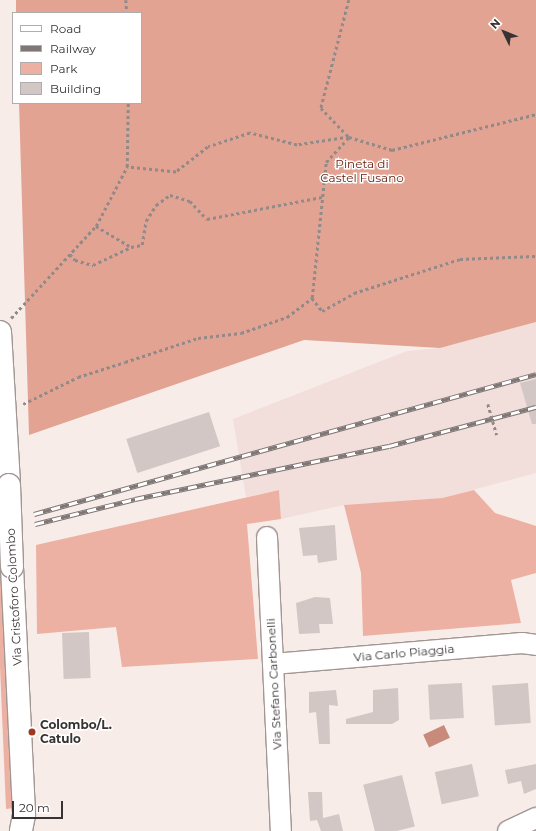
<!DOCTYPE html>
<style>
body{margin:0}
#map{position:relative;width:536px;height:831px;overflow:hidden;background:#f8ece9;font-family:Montserrat,sans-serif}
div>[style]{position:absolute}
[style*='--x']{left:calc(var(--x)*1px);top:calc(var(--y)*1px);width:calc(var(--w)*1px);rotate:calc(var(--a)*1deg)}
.built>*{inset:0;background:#f2deda}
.green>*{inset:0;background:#edb1a3}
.forest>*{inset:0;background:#e3a393}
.water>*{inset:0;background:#c88a7b;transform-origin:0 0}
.building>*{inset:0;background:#d2c7c4;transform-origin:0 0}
.path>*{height:2.5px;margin-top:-1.25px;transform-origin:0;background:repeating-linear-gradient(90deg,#928a88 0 3px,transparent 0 6px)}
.roads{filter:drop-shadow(1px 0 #a19693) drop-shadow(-1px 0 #a19693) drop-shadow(0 1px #a19693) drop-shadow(0 -1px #a19693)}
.street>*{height:20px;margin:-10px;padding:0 10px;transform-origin:10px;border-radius:10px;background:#fff}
.secondary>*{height:22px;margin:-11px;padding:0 11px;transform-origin:11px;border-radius:11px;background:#fff}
.rail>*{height:4.5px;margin-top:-2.25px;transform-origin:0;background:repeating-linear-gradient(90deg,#fff 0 9px,#7e7775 0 18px);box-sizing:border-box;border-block:1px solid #7e7775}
.path-bridge>*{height:2.5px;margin-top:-1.25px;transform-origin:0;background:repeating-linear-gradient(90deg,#928a88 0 3px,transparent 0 6px)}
.bridges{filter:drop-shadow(1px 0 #a19693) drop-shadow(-1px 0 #a19693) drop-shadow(0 1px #a19693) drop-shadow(0 -1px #a19693)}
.secondary-bridge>*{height:22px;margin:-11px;padding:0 11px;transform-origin:11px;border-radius:11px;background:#fff}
.dots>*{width:11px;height:11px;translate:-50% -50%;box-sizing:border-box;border:2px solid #fff;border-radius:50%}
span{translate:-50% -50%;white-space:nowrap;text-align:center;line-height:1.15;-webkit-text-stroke:3px #fff;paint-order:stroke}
.park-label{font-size:12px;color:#661b0a}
.street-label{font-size:12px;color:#373332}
.poi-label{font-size:12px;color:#373332;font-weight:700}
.left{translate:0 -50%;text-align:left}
.legend{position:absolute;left:12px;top:12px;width:130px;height:92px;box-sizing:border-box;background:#fff;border:1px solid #afadad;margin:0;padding:5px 7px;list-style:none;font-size:12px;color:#373332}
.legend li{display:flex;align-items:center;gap:8px;height:20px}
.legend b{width:20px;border:1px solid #afadad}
.north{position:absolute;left:484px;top:12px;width:40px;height:40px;-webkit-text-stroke:3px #fff;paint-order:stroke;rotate:313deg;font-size:11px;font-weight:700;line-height:16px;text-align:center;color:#373332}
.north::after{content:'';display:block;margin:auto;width:14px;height:18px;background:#373332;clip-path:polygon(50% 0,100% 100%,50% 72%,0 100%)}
.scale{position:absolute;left:12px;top:801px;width:51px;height:18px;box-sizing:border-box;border:2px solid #373332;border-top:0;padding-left:5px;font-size:12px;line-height:14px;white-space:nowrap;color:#373332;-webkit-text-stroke:3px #fff;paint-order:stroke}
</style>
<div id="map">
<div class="built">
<div style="clip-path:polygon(536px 322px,536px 473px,442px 498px,344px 505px,281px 519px,279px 490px,246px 497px,233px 419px,407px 351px,440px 348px)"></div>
</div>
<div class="green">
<div style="clip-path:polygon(0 476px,15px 808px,6px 809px,0 667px)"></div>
<div style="clip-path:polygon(279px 490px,281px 519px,247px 524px,258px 659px,122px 667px,116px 627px,37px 634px,36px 545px)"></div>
<div style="clip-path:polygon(474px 490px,495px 513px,536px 526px,536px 573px,511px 580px,521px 623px,363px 636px,361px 573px,344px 505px,442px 498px)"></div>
</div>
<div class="forest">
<div style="clip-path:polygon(16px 0,536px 0,536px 322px,440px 348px,304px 340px,29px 435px,19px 103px,141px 103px,141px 13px,16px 13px)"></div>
</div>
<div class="water">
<div style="left:444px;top:725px;width:14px;height:23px;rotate:65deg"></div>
</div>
<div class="building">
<div style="clip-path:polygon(536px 379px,536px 424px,532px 424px,520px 383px)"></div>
<div style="left:209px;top:412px;width:36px;height:87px;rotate:72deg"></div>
<div style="clip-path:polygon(335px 525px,337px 560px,318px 563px,317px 555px,303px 556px,299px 528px)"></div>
<div style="clip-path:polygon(315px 597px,330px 598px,333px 624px,319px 624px,320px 633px,299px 634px,296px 603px)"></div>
<div style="left:89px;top:632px;width:46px;height:27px;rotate:88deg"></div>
<div style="left:462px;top:683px;width:35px;height:34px;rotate:87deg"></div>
<div style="left:528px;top:683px;width:40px;height:36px;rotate:86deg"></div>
<div style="clip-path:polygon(398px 688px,399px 720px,392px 724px,346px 724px,346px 719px,373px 712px,373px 690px)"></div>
<div style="clip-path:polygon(336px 690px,338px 706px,329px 705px,330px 744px,319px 744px,316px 712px,309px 713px,309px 692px)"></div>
<div style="left:472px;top:764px;width:33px;height:38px;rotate:78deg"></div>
<div style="clip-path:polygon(536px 764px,536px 789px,524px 794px,521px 781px,508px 784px,505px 770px)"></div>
<div style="left:402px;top:775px;width:53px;height:40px;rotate:76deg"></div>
<div style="clip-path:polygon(308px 792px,322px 792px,323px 818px,339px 814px,343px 831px,321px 831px,317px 820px,310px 821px)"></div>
</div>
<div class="path">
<div style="--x:126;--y:0;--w:13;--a:86"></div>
<div style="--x:349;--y:0;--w:112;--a:104.5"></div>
<div style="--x:321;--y:108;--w:40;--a:46"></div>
<div style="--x:349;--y:137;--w:45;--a:16.8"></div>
<div style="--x:392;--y:150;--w:148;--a:-14"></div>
<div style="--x:96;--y:226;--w:41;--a:31"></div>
<div style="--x:131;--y:247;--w:11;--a:-10"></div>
<div style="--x:142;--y:245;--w:24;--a:-81"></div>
<div style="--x:146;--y:221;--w:19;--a:-58"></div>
<div style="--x:156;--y:205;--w:17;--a:-36"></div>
<div style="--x:170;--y:195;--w:21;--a:17"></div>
<div style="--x:190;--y:201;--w:25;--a:47"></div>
<div style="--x:207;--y:219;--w:117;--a:-10.8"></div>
<div style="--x:70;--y:254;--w:8;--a:50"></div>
<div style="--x:75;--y:260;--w:19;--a:16"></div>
<div style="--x:93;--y:265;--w:42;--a:-25.3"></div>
<div style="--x:312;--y:298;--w:16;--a:52"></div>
<div style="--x:322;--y:311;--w:37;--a:-29"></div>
<div style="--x:354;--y:293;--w:111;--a:-17.8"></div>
<div style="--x:460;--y:259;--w:76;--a:-2.3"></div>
<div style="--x:11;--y:318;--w:125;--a:-47.3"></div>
<div style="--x:96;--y:226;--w:67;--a:-62.3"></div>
<div style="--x:127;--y:167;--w:64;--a:-89.1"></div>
<div style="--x:23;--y:404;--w:61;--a:-26.1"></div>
<div style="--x:78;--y:377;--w:49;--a:-17.7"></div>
<div style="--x:125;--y:362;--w:77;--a:-18.2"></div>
<div style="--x:198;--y:338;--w:43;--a:-6.6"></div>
<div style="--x:241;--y:333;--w:49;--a:-19.2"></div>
<div style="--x:287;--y:317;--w:31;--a:-37"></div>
<div style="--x:312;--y:298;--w:137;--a:-84.1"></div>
<div style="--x:326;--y:162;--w:34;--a:-47"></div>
<div style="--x:349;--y:137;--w:53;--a:171.3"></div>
<div style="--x:297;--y:145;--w:49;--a:-165.7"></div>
<div style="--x:250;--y:133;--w:44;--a:161.6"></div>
<div style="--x:208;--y:147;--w:41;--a:142"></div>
<div style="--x:176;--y:172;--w:49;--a:-174.2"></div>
</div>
<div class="roads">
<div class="street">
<div style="--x:267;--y:537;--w:294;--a:87.3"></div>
<div style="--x:273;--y:664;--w:250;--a:-4.8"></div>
<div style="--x:522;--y:643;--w:14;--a:8"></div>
<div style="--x:508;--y:831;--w:31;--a:-25"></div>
</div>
<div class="secondary">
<div style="--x:0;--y:332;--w:153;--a:86.6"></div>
<div style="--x:12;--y:567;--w:248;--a:87.2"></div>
<div style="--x:24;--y:815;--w:16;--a:101"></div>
</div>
</div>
<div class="rail">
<div style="--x:34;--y:514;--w:521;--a:-15.58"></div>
<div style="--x:35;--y:524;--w:103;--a:-14"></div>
<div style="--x:135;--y:499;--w:259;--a:-11.8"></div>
<div style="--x:389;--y:446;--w:152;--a:-14.9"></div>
</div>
<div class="path-bridge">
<div style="--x:488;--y:404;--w:32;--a:74"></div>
</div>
<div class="bridges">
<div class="secondary-bridge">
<div style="--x:9;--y:485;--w:82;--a:87.9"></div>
</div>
</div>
<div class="dots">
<div style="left:32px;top:732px;background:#a0371f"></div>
</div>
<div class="park-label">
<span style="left:362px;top:171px">Pineta di<br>Castel Fusano</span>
</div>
<div class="street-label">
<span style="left:14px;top:597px;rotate:-93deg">Via Cristoforo Colombo</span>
<span style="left:404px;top:653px;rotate:-5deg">Via Carlo Piaggia</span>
<span style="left:274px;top:684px;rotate:-93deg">Via Stefano Carbonelli</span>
</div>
<div class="poi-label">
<span class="left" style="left:40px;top:732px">Colombo/L.<br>Catulo</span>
</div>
<ul class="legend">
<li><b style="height:5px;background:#fff"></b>Road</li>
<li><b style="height:5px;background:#7e7775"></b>Railway</li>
<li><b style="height:11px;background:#edb1a3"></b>Park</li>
<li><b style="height:11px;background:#d2c7c4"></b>Building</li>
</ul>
<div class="north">N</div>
<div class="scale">20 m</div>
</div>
